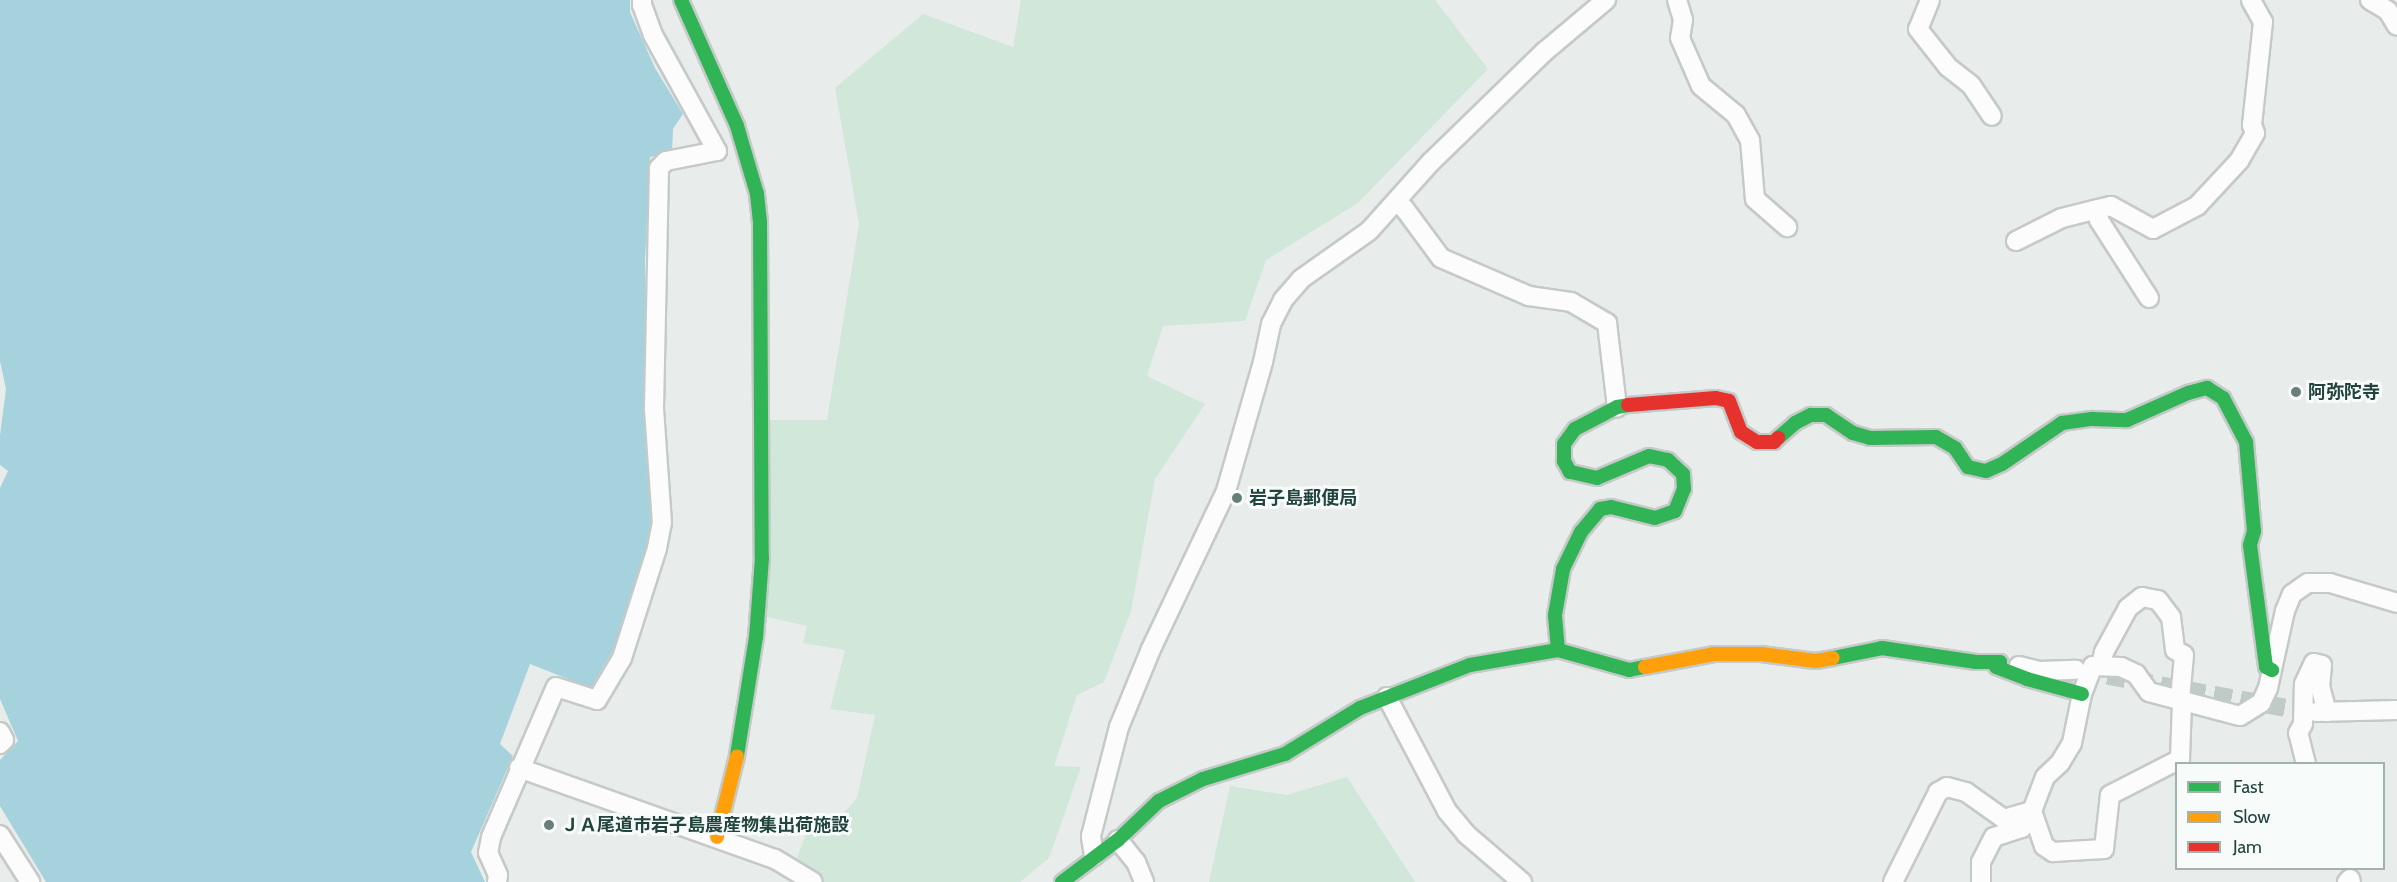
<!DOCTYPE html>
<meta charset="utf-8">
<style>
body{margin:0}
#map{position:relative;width:2397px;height:882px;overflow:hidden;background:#e8edeb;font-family:Cabin,"Noto Sans JP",sans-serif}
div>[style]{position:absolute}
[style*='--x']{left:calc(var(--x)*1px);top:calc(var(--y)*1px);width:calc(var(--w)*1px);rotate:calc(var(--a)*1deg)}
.green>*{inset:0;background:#d0e7d9}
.water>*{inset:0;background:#a6d2de}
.street-tunnel>*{height:18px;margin-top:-9px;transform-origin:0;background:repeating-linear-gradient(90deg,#c0cbc8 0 18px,transparent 0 27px)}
.roads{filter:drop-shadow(2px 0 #c5cac8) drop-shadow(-2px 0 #c5cac8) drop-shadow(0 2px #c5cac8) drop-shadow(0 -2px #c5cac8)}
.street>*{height:18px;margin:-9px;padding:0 9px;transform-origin:9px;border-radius:9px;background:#fcfcfc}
.fast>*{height:14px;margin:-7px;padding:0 7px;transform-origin:7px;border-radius:7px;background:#30b455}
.slow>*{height:14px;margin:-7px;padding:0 7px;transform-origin:7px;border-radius:7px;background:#ff9f0a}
.jam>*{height:14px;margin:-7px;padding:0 7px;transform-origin:7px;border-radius:7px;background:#e5322d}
.dots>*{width:16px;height:16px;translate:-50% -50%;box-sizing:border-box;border:3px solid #f7fbf9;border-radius:50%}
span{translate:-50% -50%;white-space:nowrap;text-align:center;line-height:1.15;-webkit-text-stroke:6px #f7fbf9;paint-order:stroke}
.poi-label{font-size:18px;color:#22443e;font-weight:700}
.left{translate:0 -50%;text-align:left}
.legend{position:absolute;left:2175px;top:762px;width:210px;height:108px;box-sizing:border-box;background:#f7fbf9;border:2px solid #a2b2ae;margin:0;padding:8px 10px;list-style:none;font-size:18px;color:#22443e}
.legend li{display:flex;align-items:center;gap:12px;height:30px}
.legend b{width:30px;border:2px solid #a2b2ae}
</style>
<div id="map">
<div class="green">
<div style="clip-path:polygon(1021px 0,1435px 0,1488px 69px,1358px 203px,1266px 260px,1245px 321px,1163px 326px,1147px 376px,1205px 404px,1155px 479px,1131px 611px,1104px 682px,1077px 695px,1054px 766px,1081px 767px,1049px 858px,1020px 882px,811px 882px,794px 866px,811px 821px,832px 826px,857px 798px,875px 715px,830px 709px,845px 650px,803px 643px,807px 626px,764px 616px,767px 420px,827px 420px,859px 224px,835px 88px,923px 14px,1013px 47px)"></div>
<div style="clip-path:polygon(1347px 777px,1415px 882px,1209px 882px,1230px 786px,1287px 795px)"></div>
</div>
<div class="water">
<div style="clip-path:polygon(0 0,630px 0,630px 12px,655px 68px,683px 114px,673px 129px,672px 153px,650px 157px,645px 261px,646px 404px,654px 531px,617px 643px,591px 688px,530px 664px,500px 744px,513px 756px,471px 852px,485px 882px,46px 882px,0 806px,0 760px,18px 741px,0 699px,0 488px,8px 471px,0 465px,0 435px,6px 389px,0 361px)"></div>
</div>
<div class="street-tunnel">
<div style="--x:2081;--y:671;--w:238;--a:10.2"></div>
</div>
<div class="roads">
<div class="street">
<div style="--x:1677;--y:0;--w:21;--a:73"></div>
<div style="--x:1683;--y:20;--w:18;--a:99"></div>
<div style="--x:1680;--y:38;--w:52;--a:66.4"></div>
<div style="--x:1701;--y:86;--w:45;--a:39.6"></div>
<div style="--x:1736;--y:115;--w:29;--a:61"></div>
<div style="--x:1750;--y:140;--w:59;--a:85.2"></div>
<div style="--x:1755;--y:199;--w:43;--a:41.2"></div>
<div style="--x:1930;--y:0;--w:31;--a:112"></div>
<div style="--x:1918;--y:29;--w:48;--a:51.7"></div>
<div style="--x:1948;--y:67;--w:29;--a:38"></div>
<div style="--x:1971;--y:85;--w:37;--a:56"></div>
<div style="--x:2370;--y:0;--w:21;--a:31"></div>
<div style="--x:2388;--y:11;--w:17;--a:59"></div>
<div style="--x:1395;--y:203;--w:10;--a:29"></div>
<div style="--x:1404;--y:208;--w:62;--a:53.5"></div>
<div style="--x:1441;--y:258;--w:96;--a:23.4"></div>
<div style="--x:1529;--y:296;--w:42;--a:8.1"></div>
<div style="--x:1571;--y:302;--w:42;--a:30.3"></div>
<div style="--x:1607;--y:323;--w:85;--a:83.2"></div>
<div style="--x:2016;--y:241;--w:51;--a:-26.6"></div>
<div style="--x:2062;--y:218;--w:37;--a:-14"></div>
<div style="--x:2149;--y:298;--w:93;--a:-122.7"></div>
<div style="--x:2099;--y:220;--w:11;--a:-95"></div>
<div style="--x:2098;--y:209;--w:13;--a:-13"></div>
<div style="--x:2111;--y:206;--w:48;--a:28.7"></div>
<div style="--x:2153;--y:229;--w:50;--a:-27.6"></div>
<div style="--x:2197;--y:206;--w:62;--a:-47"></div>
<div style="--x:2239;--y:161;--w:32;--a:-60"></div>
<div style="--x:2255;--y:133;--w:9;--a:-111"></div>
<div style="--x:2252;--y:125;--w:104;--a:-83.9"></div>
<div style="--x:2263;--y:22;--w:25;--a:-119"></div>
<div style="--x:2019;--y:666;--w:21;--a:14"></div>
<div style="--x:2039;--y:671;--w:37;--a:-2"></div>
<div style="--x:2101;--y:666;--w:14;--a:-78"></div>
<div style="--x:2104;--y:652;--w:50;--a:-61.4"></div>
<div style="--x:2128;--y:608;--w:18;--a:-38"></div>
<div style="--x:2142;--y:597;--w:16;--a:11"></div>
<div style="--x:2158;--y:600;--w:21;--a:53"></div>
<div style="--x:2171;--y:617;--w:33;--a:83"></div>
<div style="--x:2175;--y:650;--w:10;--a:29"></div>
<div style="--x:2184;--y:655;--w:45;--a:95.1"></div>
<div style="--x:1387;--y:697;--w:129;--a:62.2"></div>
<div style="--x:1447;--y:811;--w:30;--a:50"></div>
<div style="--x:1466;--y:834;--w:74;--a:40.6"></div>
<div style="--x:2316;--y:712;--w:81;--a:-1.4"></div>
<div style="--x:0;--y:732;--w:9;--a:63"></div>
<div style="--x:4;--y:740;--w:6;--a:135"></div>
<div style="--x:2306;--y:764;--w:32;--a:-104"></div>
<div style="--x:2298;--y:733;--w:10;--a:-61"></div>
<div style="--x:2303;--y:724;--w:40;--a:-88.6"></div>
<div style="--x:2304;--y:684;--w:23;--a:-65"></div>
<div style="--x:2314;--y:663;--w:8;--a:14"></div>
<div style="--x:2322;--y:665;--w:21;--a:95"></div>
<div style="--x:2320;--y:686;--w:27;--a:75"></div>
<div style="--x:519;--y:768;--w:272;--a:19.6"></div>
<div style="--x:775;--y:859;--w:44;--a:31.2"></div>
<div style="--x:2032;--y:811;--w:37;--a:71"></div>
<div style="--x:2044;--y:846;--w:11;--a:34"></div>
<div style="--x:2053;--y:852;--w:51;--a:-3.4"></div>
<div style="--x:2104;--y:849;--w:54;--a:-83.7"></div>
<div style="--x:2110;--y:795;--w:79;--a:-27.2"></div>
<div style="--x:2180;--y:759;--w:58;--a:-88"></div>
<div style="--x:0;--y:835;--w:56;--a:57.4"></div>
<div style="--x:1118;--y:840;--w:28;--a:51"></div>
<div style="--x:1136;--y:862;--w:22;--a:68"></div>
<div style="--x:1094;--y:856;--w:20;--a:-99"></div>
<div style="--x:1091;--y:836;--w:113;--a:-75.6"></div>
<div style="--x:1119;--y:727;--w:84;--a:-67.7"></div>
<div style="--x:1151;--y:649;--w:175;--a:-64.6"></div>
<div style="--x:1226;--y:491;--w:134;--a:-74"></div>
<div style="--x:1263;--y:362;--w:39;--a:-78"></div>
<div style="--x:1271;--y:324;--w:27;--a:-63"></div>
<div style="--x:1283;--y:300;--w:28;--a:-49"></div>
<div style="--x:1301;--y:279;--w:83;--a:-35.2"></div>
<div style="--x:1369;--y:231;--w:93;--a:-48.1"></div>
<div style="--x:1431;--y:162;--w:158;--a:-44.2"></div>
<div style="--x:1544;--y:52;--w:81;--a:-40"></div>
<div style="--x:497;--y:882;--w:7;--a:-82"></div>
<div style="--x:498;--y:875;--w:24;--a:-114"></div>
<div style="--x:488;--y:853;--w:16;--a:-79"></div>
<div style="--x:491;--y:837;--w:163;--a:-66.6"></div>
<div style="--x:556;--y:687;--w:43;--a:17.6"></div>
<div style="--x:597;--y:700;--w:49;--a:-59.2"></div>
<div style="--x:622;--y:658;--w:115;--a:-72.3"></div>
<div style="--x:657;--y:548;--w:25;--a:-79"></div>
<div style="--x:662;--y:523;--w:115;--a:-94"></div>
<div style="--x:654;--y:408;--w:240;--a:-88.8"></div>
<div style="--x:659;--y:168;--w:10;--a:-45"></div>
<div style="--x:666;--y:161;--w:52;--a:-11.1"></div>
<div style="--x:717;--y:151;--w:132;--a:-118.9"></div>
<div style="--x:653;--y:35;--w:32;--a:-110"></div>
<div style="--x:642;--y:5;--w:5;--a:-90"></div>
<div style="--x:1893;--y:882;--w:101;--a:-63.4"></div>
<div style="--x:1938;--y:792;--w:10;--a:-29"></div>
<div style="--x:1947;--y:787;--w:20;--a:15"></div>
<div style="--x:1966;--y:792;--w:47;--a:35.4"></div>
<div style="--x:2004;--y:819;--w:29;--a:-16"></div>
<div style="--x:1981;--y:882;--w:20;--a:-90"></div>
<div style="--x:1981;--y:862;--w:28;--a:-63"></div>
<div style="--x:1994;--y:837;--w:29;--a:-18"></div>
<div style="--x:2022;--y:828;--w:20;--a:-60"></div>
<div style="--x:2032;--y:811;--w:36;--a:-69"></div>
<div style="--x:2045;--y:777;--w:21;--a:-43"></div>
<div style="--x:2060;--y:763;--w:23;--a:-59"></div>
<div style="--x:2072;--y:743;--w:50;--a:-78.5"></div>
<div style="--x:2082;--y:694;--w:30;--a:-69"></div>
<div style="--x:2093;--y:666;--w:28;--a:2"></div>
<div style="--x:2121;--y:667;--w:17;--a:25"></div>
<div style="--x:2136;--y:674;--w:22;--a:54"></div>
<div style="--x:2149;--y:692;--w:94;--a:14.8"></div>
<div style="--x:2240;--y:716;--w:25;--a:-32"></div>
<div style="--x:2261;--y:703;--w:17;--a:-65"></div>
<div style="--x:2268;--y:688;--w:79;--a:-77.6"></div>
<div style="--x:2285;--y:611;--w:18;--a:-68"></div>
<div style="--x:2292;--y:594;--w:19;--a:-35"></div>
<div style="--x:2308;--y:583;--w:22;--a:0"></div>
<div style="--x:2330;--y:583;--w:70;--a:16.6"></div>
<div style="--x:2347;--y:882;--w:4;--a:-45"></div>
<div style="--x:2350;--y:879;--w:3;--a:72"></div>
</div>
<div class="fast">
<div style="--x:681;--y:0;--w:138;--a:66"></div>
<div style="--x:737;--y:126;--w:71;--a:73.6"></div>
<div style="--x:757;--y:194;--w:29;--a:84"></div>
<div style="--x:760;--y:223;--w:335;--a:89.7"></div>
<div style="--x:762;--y:558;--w:79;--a:94.3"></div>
<div style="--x:756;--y:637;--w:121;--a:99.1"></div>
<div style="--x:1778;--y:438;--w:23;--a:-41"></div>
<div style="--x:1795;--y:423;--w:18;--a:-27"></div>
<div style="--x:1811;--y:415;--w:15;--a:0"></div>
<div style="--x:1826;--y:415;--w:32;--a:34"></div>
<div style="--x:1853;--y:433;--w:18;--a:16"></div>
<div style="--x:1870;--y:438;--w:66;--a:-0.9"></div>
<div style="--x:1936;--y:437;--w:22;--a:30"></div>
<div style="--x:1955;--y:448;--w:23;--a:56"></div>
<div style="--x:1968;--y:467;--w:18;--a:13"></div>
<div style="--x:1986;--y:471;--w:17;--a:-24"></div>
<div style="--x:2002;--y:464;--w:73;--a:-34.3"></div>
<div style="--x:2062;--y:423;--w:30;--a:-8"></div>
<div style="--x:2092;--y:419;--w:35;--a:2"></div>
<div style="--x:2127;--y:420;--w:67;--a:-23.9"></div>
<div style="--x:2188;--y:393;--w:20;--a:-15"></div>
<div style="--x:2207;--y:388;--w:19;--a:32"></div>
<div style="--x:2223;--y:398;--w:50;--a:62.4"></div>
<div style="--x:2246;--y:442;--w:89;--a:84.9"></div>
<div style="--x:2254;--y:531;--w:15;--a:106"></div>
<div style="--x:2250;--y:545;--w:123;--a:82.5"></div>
<div style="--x:2266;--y:667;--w:7;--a:27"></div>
<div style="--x:1558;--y:650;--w:35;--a:-95"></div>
<div style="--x:1555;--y:615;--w:47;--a:-80.1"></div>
<div style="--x:1563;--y:569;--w:41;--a:-64.1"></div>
<div style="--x:1581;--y:532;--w:30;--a:-50"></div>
<div style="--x:1600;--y:509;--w:11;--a:-10"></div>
<div style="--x:1611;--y:507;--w:45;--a:14"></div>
<div style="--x:1655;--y:518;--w:21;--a:-19"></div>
<div style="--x:1675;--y:511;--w:24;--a:-68"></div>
<div style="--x:1684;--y:489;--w:15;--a:-94"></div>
<div style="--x:1683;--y:474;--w:21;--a:-137"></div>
<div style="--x:1668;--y:460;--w:19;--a:-168"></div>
<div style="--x:1649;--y:456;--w:56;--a:157.1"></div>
<div style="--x:1597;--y:478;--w:28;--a:-167"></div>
<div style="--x:1570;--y:472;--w:13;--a:-119"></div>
<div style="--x:1564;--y:461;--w:17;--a:-90"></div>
<div style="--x:1564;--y:444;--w:19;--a:-54"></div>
<div style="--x:1575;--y:429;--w:47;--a:-27.6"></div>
<div style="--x:1617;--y:407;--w:11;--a:-10"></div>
<div style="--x:1833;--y:658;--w:50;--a:-11.5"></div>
<div style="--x:1882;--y:648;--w:95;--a:8.5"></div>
<div style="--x:1976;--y:662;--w:24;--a:0"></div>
<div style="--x:2000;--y:662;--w:6;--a:129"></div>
<div style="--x:1996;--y:667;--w:33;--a:21"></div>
<div style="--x:2027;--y:679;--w:57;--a:15.3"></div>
<div style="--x:1062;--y:882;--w:70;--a:-36.9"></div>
<div style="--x:1118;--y:840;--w:57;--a:-43.6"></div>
<div style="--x:1159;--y:801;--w:49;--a:-26.6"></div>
<div style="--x:1203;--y:779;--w:86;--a:-17"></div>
<div style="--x:1285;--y:754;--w:88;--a:-31.5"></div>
<div style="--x:1360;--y:708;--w:118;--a:-21.4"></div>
<div style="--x:1470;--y:665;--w:89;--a:-9.7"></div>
<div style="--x:1558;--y:650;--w:74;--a:15.7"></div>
<div style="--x:1629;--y:670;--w:16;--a:-11"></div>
</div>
<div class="slow">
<div style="--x:1645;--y:667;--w:70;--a:-10.7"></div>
<div style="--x:1714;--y:654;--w:47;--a:0"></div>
<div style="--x:1761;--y:654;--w:55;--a:7.3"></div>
<div style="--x:1816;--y:661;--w:17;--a:-10"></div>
<div style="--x:717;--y:837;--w:83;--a:-76.1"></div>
</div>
<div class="jam">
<div style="--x:1628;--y:405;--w:88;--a:-4.5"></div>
<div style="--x:1716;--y:398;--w:13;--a:13"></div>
<div style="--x:1729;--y:401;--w:33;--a:69"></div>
<div style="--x:1741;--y:432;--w:19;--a:32"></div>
<div style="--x:1757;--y:442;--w:17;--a:0"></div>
<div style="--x:1774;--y:442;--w:6;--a:-45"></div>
</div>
</div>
<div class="dots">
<div style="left:2296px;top:392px;background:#677f7b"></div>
<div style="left:1237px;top:498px;background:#677f7b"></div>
<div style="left:549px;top:825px;background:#677f7b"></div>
</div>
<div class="poi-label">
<span class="left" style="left:2308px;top:392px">阿弥陀寺</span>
<span class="left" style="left:1249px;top:498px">岩子島郵便局</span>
<span class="left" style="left:561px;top:825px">ＪＡ尾道市岩子島農産物集出荷施設</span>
</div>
<ul class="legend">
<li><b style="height:8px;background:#30b455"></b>Fast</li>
<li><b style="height:8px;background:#ff9f0a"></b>Slow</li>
<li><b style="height:8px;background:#e5322d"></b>Jam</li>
</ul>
</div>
